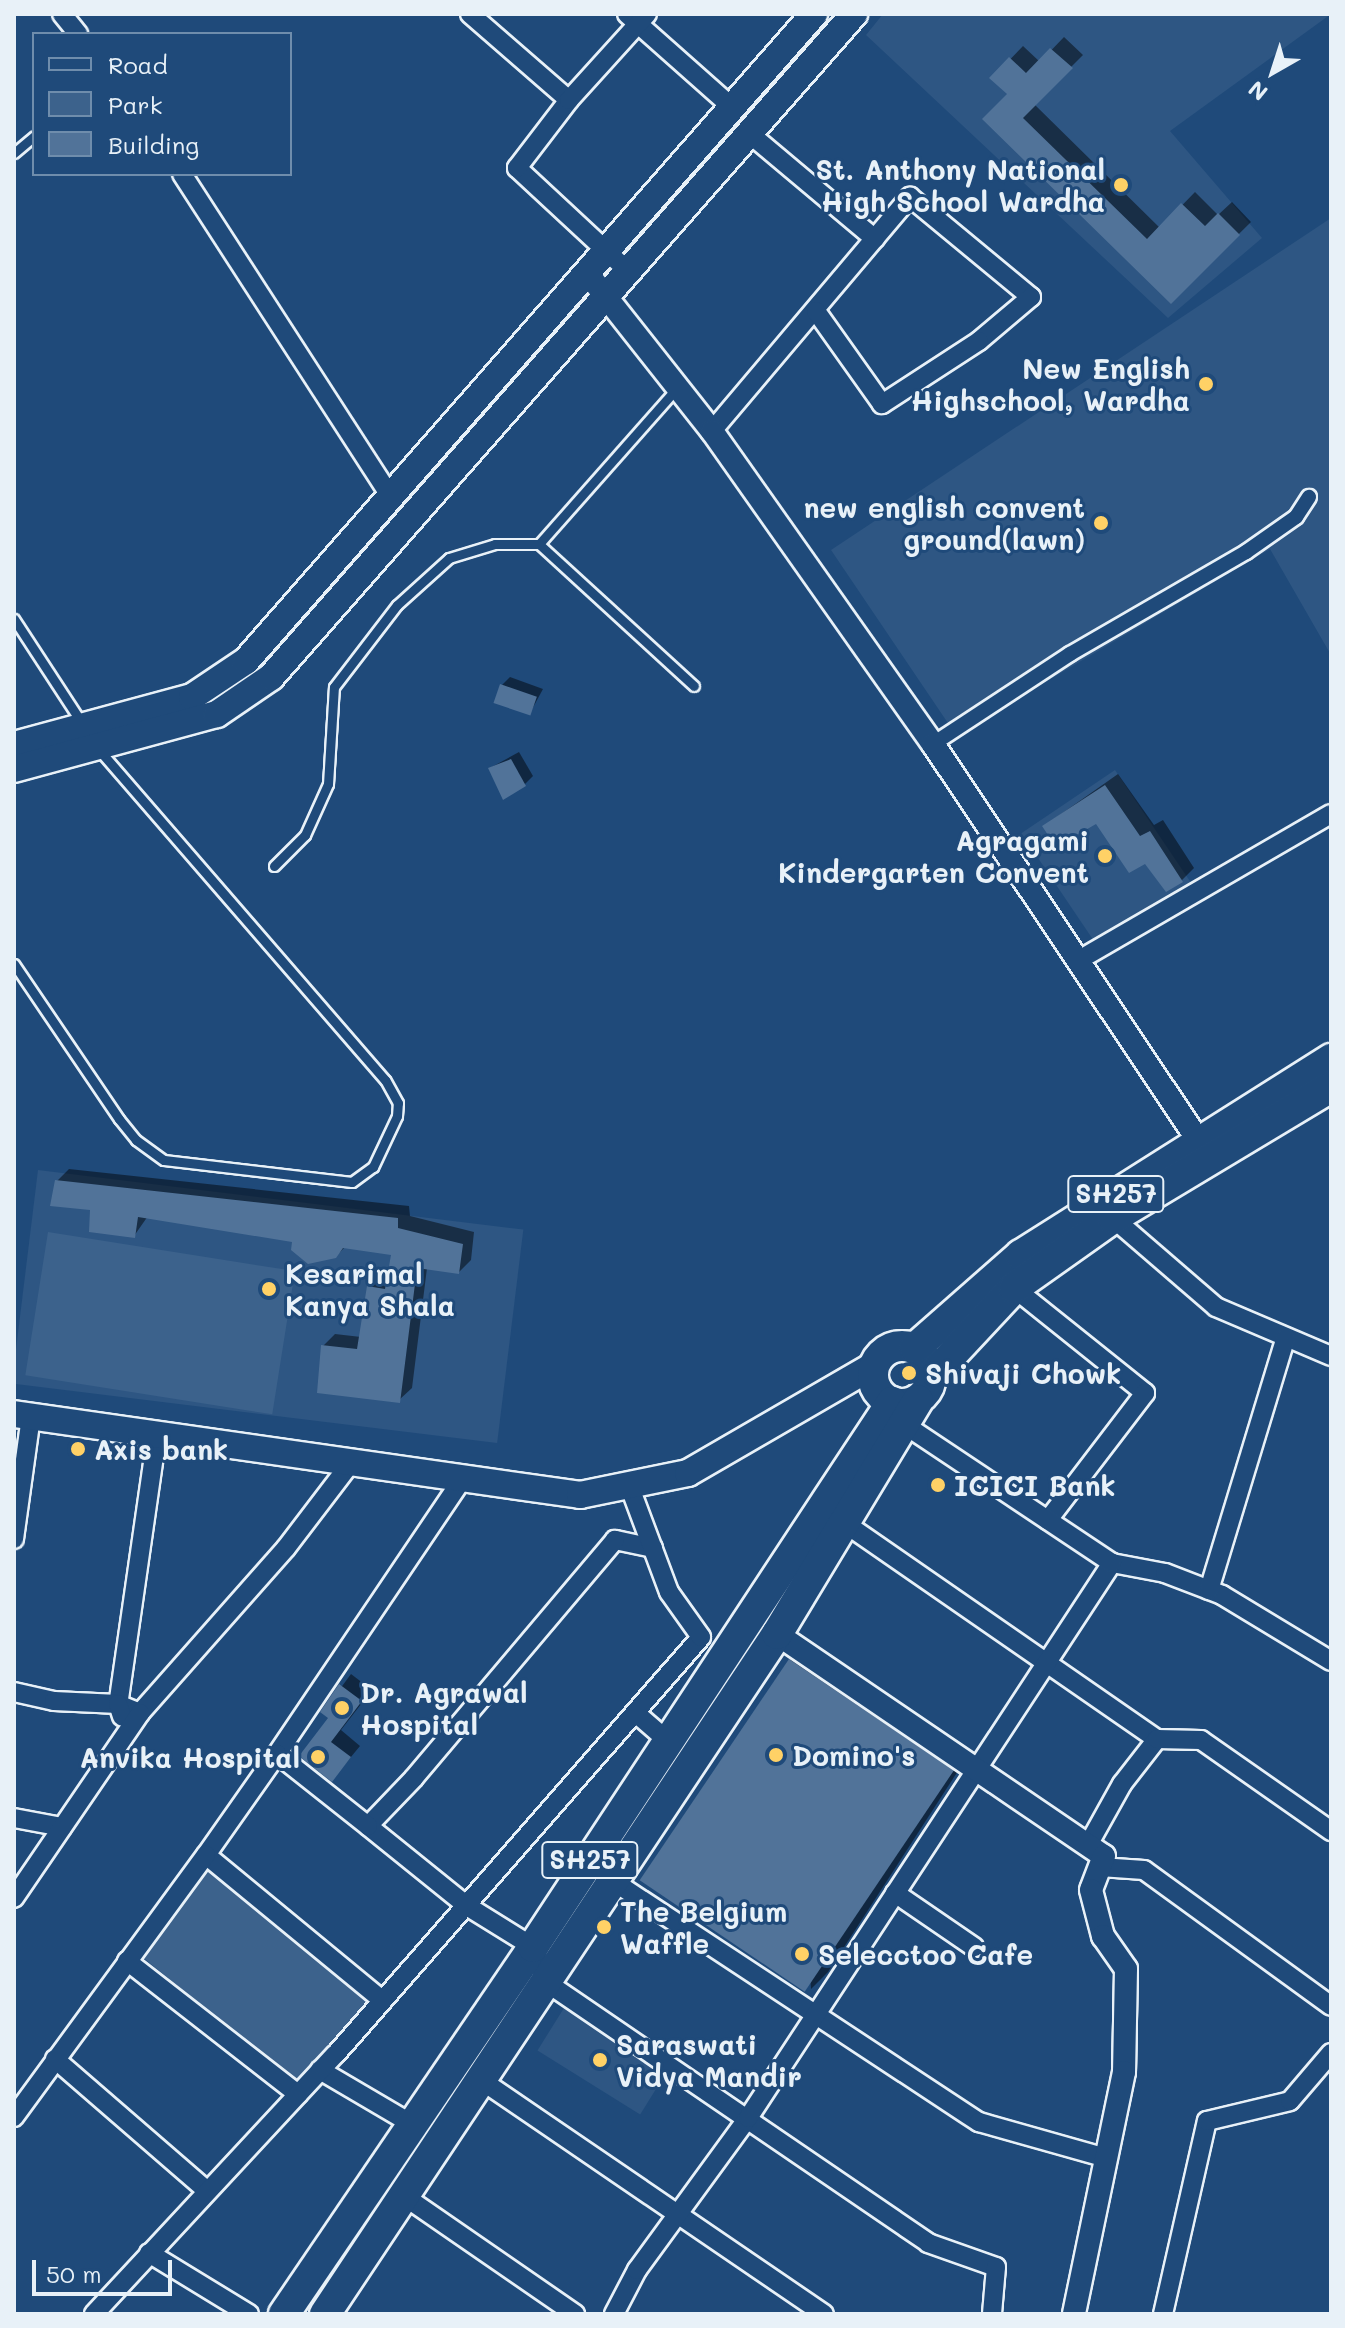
<!DOCTYPE html>
<style>
body{margin:0}
#map{position:relative;width:1345px;height:2328px;overflow:hidden;background:#1f4a7a;font-family:Mali,sans-serif}
div>[style]{position:absolute}
[style*='--x']{left:calc(var(--x)*1px);top:calc(var(--y)*1px);width:calc(var(--w)*1px);rotate:calc(var(--a)*1deg)}
.built>*{inset:0;background:#2e5683;transform-origin:0 0}
.green>*{inset:0;background:#3c628c;transform-origin:0 0}
.shadow>*{inset:0;background:#0007}
.building>*{inset:0;background:#517399;transform-origin:0 0}
.roads{filter:drop-shadow(2px 0 #e8f1f8) drop-shadow(-2px 0 #e8f1f8) drop-shadow(0 2px #e8f1f8) drop-shadow(0 -2px #e8f1f8)}
.service>*{height:9px;margin:-4.5px;padding:0 4.5px;transform-origin:4.5px;border-radius:4.5px;background:#1f4a7a}
.pedestrian>*{height:14px;margin:-7px;padding:0 7px;transform-origin:7px;border-radius:7px;background:#1f4a7a}
.minor>*{height:18px;margin:-9px;padding:0 9px;transform-origin:9px;border-radius:9px;background:#1f4a7a}
.tertiary>*{height:22px;margin:-11px;padding:0 11px;transform-origin:11px;border-radius:11px;background:#1f4a7a}
.secondary>*{height:26px;margin:-13px;padding:0 13px;transform-origin:13px;border-radius:13px;background:#1f4a7a}
.primary>*{height:30px;margin:-15px;padding:0 15px;transform-origin:15px;border-radius:15px;background:#1f4a7a}
.primary>.ring{margin:-15px;padding:0;box-sizing:content-box;background:none;border:30px solid #1f4a7a;border-radius:50%}
.dots>*{width:22px;height:22px;translate:-50% -50%;box-sizing:border-box;border:4px solid #1f4a7a;border-radius:50%}
span{translate:-50% -50%;white-space:nowrap;text-align:center;line-height:1.15;-webkit-text-stroke:6px #1f4a7a;paint-order:stroke}
.shield-label span{padding:2px 6px;background:#1f4a7a;border:2px solid;border-radius:6px;-webkit-text-stroke-width:0}
.shield-label{font-size:26px;color:#e8f1f8;font-weight:700}
.poi-label{font-size:28px;color:#e8f1f8;font-weight:700}
.right{translate:-100% -50%;text-align:right}
.left{translate:0 -50%;text-align:left}
.frame{position:absolute;inset:0;border:16px solid #e8f1f8;pointer-events:none}
.legend{position:absolute;left:32px;top:32px;width:260px;height:144px;box-sizing:border-box;background:#1f4a7a;border:2px solid #6f8dac;margin:0;padding:10px 14px;list-style:none;font-size:24px;color:#e8f1f8}
.legend li{display:flex;align-items:center;gap:16px;height:40px}
.legend b{width:40px;border:2px solid #6f8dac}
.north{position:absolute;left:1233px;top:32px;width:80px;height:80px;-webkit-text-stroke:6px #1f4a7a;paint-order:stroke;rotate:219deg;font-size:22px;font-weight:700;line-height:32px;text-align:center;color:#e8f1f8}
.north::after{content:'';display:block;margin:auto;width:28px;height:36px;background:#e8f1f8;clip-path:polygon(50% 0,100% 100%,50% 72%,0 100%)}
.scale{position:absolute;left:32px;top:2260px;width:140px;height:36px;box-sizing:border-box;border:4px solid #e8f1f8;border-top:0;padding-left:10px;font-size:24px;line-height:28px;white-space:nowrap;color:#e8f1f8;-webkit-text-stroke:6px #1f4a7a;paint-order:stroke}
</style>
<div id="map">
<div class="built">
<div style="clip-path:polygon(883px 14px,1331px 14px,1170px 131px,1262px 238px,1168px 318px,866px 35px)"></div>
<div style="clip-path:polygon(1331px 218px,1331px 655px,1270px 549px,956px 735px,831px 550px)"></div>
<div style="left:1115px;top:770px;width:139px;height:113px;rotate:56deg"></div>
<div style="left:38px;top:1170px;width:489px;height:215px;rotate:7deg"></div>
<div style="left:564px;top:2008px;width:121px;height:50px;rotate:32deg"></div>
</div>
<div class="green">
<div style="left:48px;top:1232px;width:250px;height:145px;rotate:9deg"></div>
<div style="left:208px;top:1870px;width:218px;height:109px;rotate:39deg"></div>
</div>
<div class="shadow">
<div style="clip-path:polygon(1064px 37px,1083px 55px,1034px 104px,1160px 228px,1195px 192px,1218px 215px,1232px 202px,1251px 222px,1171px 301px,984px 119px,1010px 94px,992px 78px,1023px 46px,1040px 62px)"></div>
<div style="clip-path:polygon(510px 677px,543px 689px,530px 713px,502px 685px)"></div>
<div style="clip-path:polygon(519px 752px,533px 776px,525px 784px,490px 768px)"></div>
<div style="clip-path:polygon(1118px 774px,1154px 825px,1163px 820px,1194px 868px,1182px 880px,1146px 861px,1096px 822px,1044px 826px)"></div>
<div style="clip-path:polygon(69px 1169px,409px 1206px,410px 1216px,474px 1232px,471px 1260px,459px 1272px,427px 1268px,412px 1388px,399px 1400px,323px 1346px,335px 1334px,361px 1337px,368px 1287px,381px 1275px,389px 1276px,393px 1253px,345px 1247px,335px 1257px,295px 1241px,148px 1216px,134px 1236px,57px 1181px)"></div>
<div style="clip-path:polygon(807px 1644px,969px 1754px,828px 1972px,811px 1989px,790px 1660px)"></div>
<div style="clip-path:polygon(351px 1674px,372px 1690px,341px 1730px,360px 1746px,332px 1780px,302px 1756px,331px 1718px,323px 1712px)"></div>
</div>
<div class="building">
<div style="clip-path:polygon(1050px 48px,1073px 68px,1023px 118px,1147px 239px,1181px 203px,1205px 226px,1218px 213px,1240px 235px,1171px 304px,982px 119px,1007px 94px,989px 78px,1009px 57px,1026px 73px)"></div>
<div style="left:500px;top:684px;width:39px;height:20px;rotate:19deg"></div>
<div style="clip-path:polygon(511px 759px,526px 786px,503px 800px,488px 768px)"></div>
<div style="clip-path:polygon(1105px 785px,1140px 836px,1150px 831px,1183px 882px,1166px 892px,1145px 864px,1129px 873px,1096px 824px,1056px 847px,1042px 826px)"></div>
<div style="clip-path:polygon(55px 1180px,398px 1218px,398px 1228px,463px 1244px,459px 1274px,417px 1268px,400px 1403px,317px 1393px,321px 1345px,357px 1349px,367px 1286px,385px 1289px,391px 1255px,343px 1248px,336px 1258px,308px 1264px,291px 1250px,292px 1242px,138px 1217px,135px 1238px,89px 1232px,90px 1210px,50px 1206px)"></div>
<div style="left:789px;top:1659px;width:199px;height:267px;rotate:34deg"></div>
<div style="clip-path:polygon(339px 1684px,362px 1701px,331px 1742px,351px 1757px,332px 1782px,299px 1756px,328px 1718px,320px 1712px)"></div>
</div>
<div class="roads">
<div class="service">
<div style="--x:14;--y:153;--w:26;--a:-40"></div>
<div style="--x:539;--y:544;--w:210;--a:42.5"></div>
<div style="--x:14;--y:619;--w:126;--a:56.9"></div>
<div style="--x:274;--y:866;--w:44;--a:-45"></div>
<div style="--x:305;--y:835;--w:56;--a:-65.7"></div>
<div style="--x:328;--y:784;--w:97;--a:-86.5"></div>
<div style="--x:334;--y:687;--w:103;--a:-52.5"></div>
<div style="--x:397;--y:605;--w:70;--a:-42.1"></div>
<div style="--x:449;--y:558;--w:48;--a:-16.9"></div>
<div style="--x:495;--y:544;--w:44;--a:0"></div>
<div style="--x:539;--y:544;--w:210;--a:-48.5"></div>
<div style="--x:14;--y:964;--w:187;--a:55.9"></div>
<div style="--x:119;--y:1119;--w:27;--a:51"></div>
<div style="--x:136;--y:1140;--w:34;--a:36"></div>
<div style="--x:164;--y:1160;--w:189;--a:6.7"></div>
<div style="--x:352;--y:1182;--w:26;--a:-36"></div>
<div style="--x:373;--y:1167;--w:56;--a:-64.8"></div>
<div style="--x:397;--y:1116;--w:13;--a:-86"></div>
<div style="--x:398;--y:1103;--w:26;--a:-119"></div>
<div style="--x:385;--y:1080;--w:435;--a:-130.9"></div>
</div>
<div class="pedestrian">
<div style="--x:933;--y:744;--w:164;--a:-33.3"></div>
<div style="--x:1070;--y:654;--w:203;--a:-30.1"></div>
<div style="--x:1246;--y:552;--w:61;--a:-35"></div>
<div style="--x:1296;--y:517;--w:24;--a:-57"></div>
</div>
<div class="minor">
<div style="--x:62;--y:14;--w:26;--a:51"></div>
<div style="--x:470;--y:14;--w:131;--a:41"></div>
<div style="--x:627;--y:14;--w:142;--a:41.6"></div>
<div style="--x:750;--y:134;--w:163;--a:40"></div>
<div style="--x:182;--y:174;--w:385;--a:57.1"></div>
<div style="--x:629;--y:272;--w:153;--a:-137.1"></div>
<div style="--x:517;--y:168;--w:86;--a:-52.6"></div>
<div style="--x:569;--y:100;--w:116;--a:-47.8"></div>
<div style="--x:712;--y:431;--w:307;--a:-49.8"></div>
<div style="--x:910;--y:197;--w:157;--a:39.6"></div>
<div style="--x:1031;--y:297;--w:68;--a:139.8"></div>
<div style="--x:979;--y:341;--w:116;--a:147"></div>
<div style="--x:882;--y:404;--w:114;--a:-125.4"></div>
<div style="--x:1079;--y:960;--w:291;--a:-30.1"></div>
<div style="--x:1113;--y:1218;--w:136;--a:40.8"></div>
<div style="--x:1216;--y:1307;--w:125;--a:23.1"></div>
<div style="--x:1014;--y:1288;--w:168;--a:38.7"></div>
<div style="--x:1145;--y:1393;--w:160;--a:127.4"></div>
<div style="--x:157;--y:1435;--w:272;--a:98.2"></div>
<div style="--x:118;--y:1704;--w:24;--a:22"></div>
<div style="--x:140;--y:1713;--w:220;--a:-48.5"></div>
<div style="--x:286;--y:1548;--w:106;--a:-52.7"></div>
<div style="--x:846;--y:1524;--w:378;--a:34.7"></div>
<div style="--x:1157;--y:1739;--w:57;--a:127.9"></div>
<div style="--x:1122;--y:1784;--w:70;--a:119.1"></div>
<div style="--x:14;--y:1539;--w:123;--a:-82.1"></div>
<div style="--x:653;--y:1548;--w:39;--a:-168"></div>
<div style="--x:615;--y:1540;--w:312;--a:130.2"></div>
<div style="--x:414;--y:1778;--w:66;--a:133.8"></div>
<div style="--x:368;--y:1826;--w:127;--a:38.9"></div>
<div style="--x:467;--y:1906;--w:78;--a:31.8"></div>
<div style="--x:533;--y:1947;--w:37;--a:70"></div>
<div style="--x:546;--y:1982;--w:463;--a:34.3"></div>
<div style="--x:928;--y:2243;--w:72;--a:19.4"></div>
<div style="--x:996;--y:2267;--w:47;--a:94.9"></div>
<div style="--x:1112;--y:1563;--w:54;--a:10.7"></div>
<div style="--x:1165;--y:1573;--w:61;--a:21.1"></div>
<div style="--x:1222;--y:1595;--w:127;--a:31.2"></div>
<div style="--x:1209;--y:1590;--w:264;--a:-73.1"></div>
<div style="--x:14;--y:1692;--w:41;--a:12.7"></div>
<div style="--x:54;--y:1701;--w:64;--a:2.7"></div>
<div style="--x:118;--y:1704;--w:13;--a:72"></div>
<div style="--x:638;--y:1715;--w:40;--a:41"></div>
<div style="--x:1157;--y:1739;--w:44;--a:1.3"></div>
<div style="--x:1201;--y:1740;--w:159;--a:35"></div>
<div style="--x:277;--y:1754;--w:331;--a:-56"></div>
<div style="--x:14;--y:1818;--w:49;--a:10.6"></div>
<div style="--x:368;--y:1826;--w:116;--a:-141.6"></div>
<div style="--x:277;--y:1754;--w:123;--a:125.1"></div>
<div style="--x:206;--y:1855;--w:229;--a:39.5"></div>
<div style="--x:1100;--y:1867;--w:44;--a:3.9"></div>
<div style="--x:1144;--y:1870;--w:231;--a:36"></div>
<div style="--x:613;--y:1881;--w:438;--a:33.4"></div>
<div style="--x:979;--y:2122;--w:132;--a:15.8"></div>
<div style="--x:895;--y:1893;--w:96;--a:34.4"></div>
<div style="--x:14;--y:1898;--w:224;--a:-55.7"></div>
<div style="--x:127;--y:1961;--w:217;--a:37.9"></div>
<div style="--x:55;--y:2059;--w:200;--a:40.9"></div>
<div style="--x:320;--y:2070;--w:104;--a:30.5"></div>
<div style="--x:481;--y:2080;--w:415;--a:34.3"></div>
<div style="--x:14;--y:2117;--w:325;--a:-53.8"></div>
<div style="--x:404;--y:2196;--w:208;--a:34.6"></div>
<div style="--x:149;--y:2253;--w:117;--a:31.4"></div>
<div style="--x:94;--y:2314;--w:355;--a:-47.1"></div>
<div style="--x:336;--y:2054;--w:554;--a:-48.8"></div>
<div style="--x:701;--y:1637;--w:55;--a:-125.4"></div>
<div style="--x:669;--y:1592;--w:114;--a:-110.5"></div>
<div style="--x:614;--y:2314;--w:50;--a:-62.4"></div>
<div style="--x:637;--y:2270;--w:188;--a:-53.9"></div>
<div style="--x:748;--y:2118;--w:664;--a:-56.74"></div>
<div style="--x:1112;--y:1563;--w:260;--a:-146.3"></div>
<div style="--x:1163;--y:2314;--w:198;--a:-77.2"></div>
<div style="--x:1207;--y:2121;--w:85;--a:-13.5"></div>
<div style="--x:1290;--y:2101;--w:63;--a:-49.5"></div>
</div>
<div class="tertiary">
<div style="--x:588;--y:274;--w:200;--a:51.7"></div>
<div style="--x:712;--y:431;--w:383;--a:54.8"></div>
<div style="--x:933;--y:744;--w:492;--a:56.2"></div>
<div style="--x:777;--y:1634;--w:395;--a:34.2"></div>
<div style="--x:1104;--y:1856;--w:36;--a:111"></div>
<div style="--x:1091;--y:1890;--w:48;--a:75.4"></div>
<div style="--x:1103;--y:1936;--w:40;--a:55.1"></div>
<div style="--x:1126;--y:1969;--w:103;--a:91.1"></div>
<div style="--x:1124;--y:2072;--w:247;--a:101.7"></div>
</div>
<div class="secondary">
<div style="--x:14;--y:745;--w:184;--a:-15.1"></div>
<div style="--x:192;--y:697;--w:65;--a:-33.7"></div>
<div style="--x:246;--y:661;--w:861;--a:-48.72"></div>
<div style="--x:14;--y:769;--w:210;--a:-15.2"></div>
<div style="--x:217;--y:714;--w:65;--a:-34.4"></div>
<div style="--x:271;--y:677;--w:883;--a:-48.67"></div>
<div style="--x:14;--y:1414;--w:572;--a:8.14"></div>
<div style="--x:580;--y:1495;--w:110;--a:-11.5"></div>
<div style="--x:688;--y:1473;--w:215;--a:-30.1"></div>
</div>
<div class="primary">
<div class="ring" style="left:873px;top:1346px;width:28px;height:28px"></div>
<div style="--x:915;--y:1348;--w:141;--a:-41.3"></div>
<div style="--x:1021;--y:1255;--w:367;--a:-32.3"></div>
<div style="--x:932;--y:1376;--w:120;--a:-47"></div>
<div style="--x:1014;--y:1288;--w:121;--a:-35.3"></div>
<div style="--x:1113;--y:1218;--w:254;--a:-31"></div>
<div style="--x:284;--y:2314;--w:443;--a:-55.8"></div>
<div style="--x:533;--y:1947;--w:653;--a:-56.63"></div>
<div style="--x:325;--y:2314;--w:817;--a:-56.39"></div>
<div style="--x:777;--y:1634;--w:273;--a:-58.9"></div>
</div>
</div>
<div class="dots">
<div style="left:1121px;top:185px;background:#ffd166"></div>
<div style="left:1206px;top:384px;background:#ffd166"></div>
<div style="left:1101px;top:523px;background:#ffd166"></div>
<div style="left:1105px;top:856px;background:#ffd166"></div>
<div style="left:269px;top:1289px;background:#ffd166"></div>
<div style="left:909px;top:1373px;background:#ffd166"></div>
<div style="left:78px;top:1449px;background:#ffd166"></div>
<div style="left:938px;top:1485px;background:#ffd166"></div>
<div style="left:342px;top:1708px;background:#ffd166"></div>
<div style="left:776px;top:1755px;background:#ffd166"></div>
<div style="left:318px;top:1757px;background:#ffd166"></div>
<div style="left:604px;top:1927px;background:#ffd166"></div>
<div style="left:802px;top:1954px;background:#ffd166"></div>
<div style="left:600px;top:2060px;background:#ffd166"></div>
</div>
<div class="shield-label">
<span style="left:1116px;top:1194px">SH257</span>
<span style="left:590px;top:1860px">SH257</span>
</div>
<div class="poi-label">
<span class="right" style="left:1105px;top:185px">St. Anthony National<br>High School Wardha</span>
<span class="right" style="left:1190px;top:384px">New English<br>Highschool, Wardha</span>
<span class="right" style="left:1085px;top:523px">new english convent<br>ground(lawn)</span>
<span class="right" style="left:1089px;top:856px">Agragami<br>Kindergarten Convent</span>
<span class="left" style="left:285px;top:1289px">Kesarimal<br>Kanya Shala</span>
<span class="left" style="left:925px;top:1373px">Shivaji Chowk</span>
<span class="left" style="left:94px;top:1449px">Axis bank</span>
<span class="left" style="left:954px;top:1485px">ICICI Bank</span>
<span class="left" style="left:360px;top:1708px">Dr. Agrawal<br>Hospital</span>
<span class="left" style="left:792px;top:1755px">Domino's</span>
<span class="right" style="left:300px;top:1757px">Anvika Hospital</span>
<span class="left" style="left:620px;top:1927px">The Belgium<br>Waffle</span>
<span class="left" style="left:818px;top:1954px">Selecctoo Cafe</span>
<span class="left" style="left:616px;top:2060px">Saraswati<br>Vidya Mandir</span>
</div>
<div class="frame"></div>
<ul class="legend">
<li><b style="height:10px;background:#1f4a7a"></b>Road</li>
<li><b style="height:22px;background:#3c628c"></b>Park</li>
<li><b style="height:22px;background:#517399"></b>Building</li>
</ul>
<div class="north">N</div>
<div class="scale">50 m</div>
</div>
